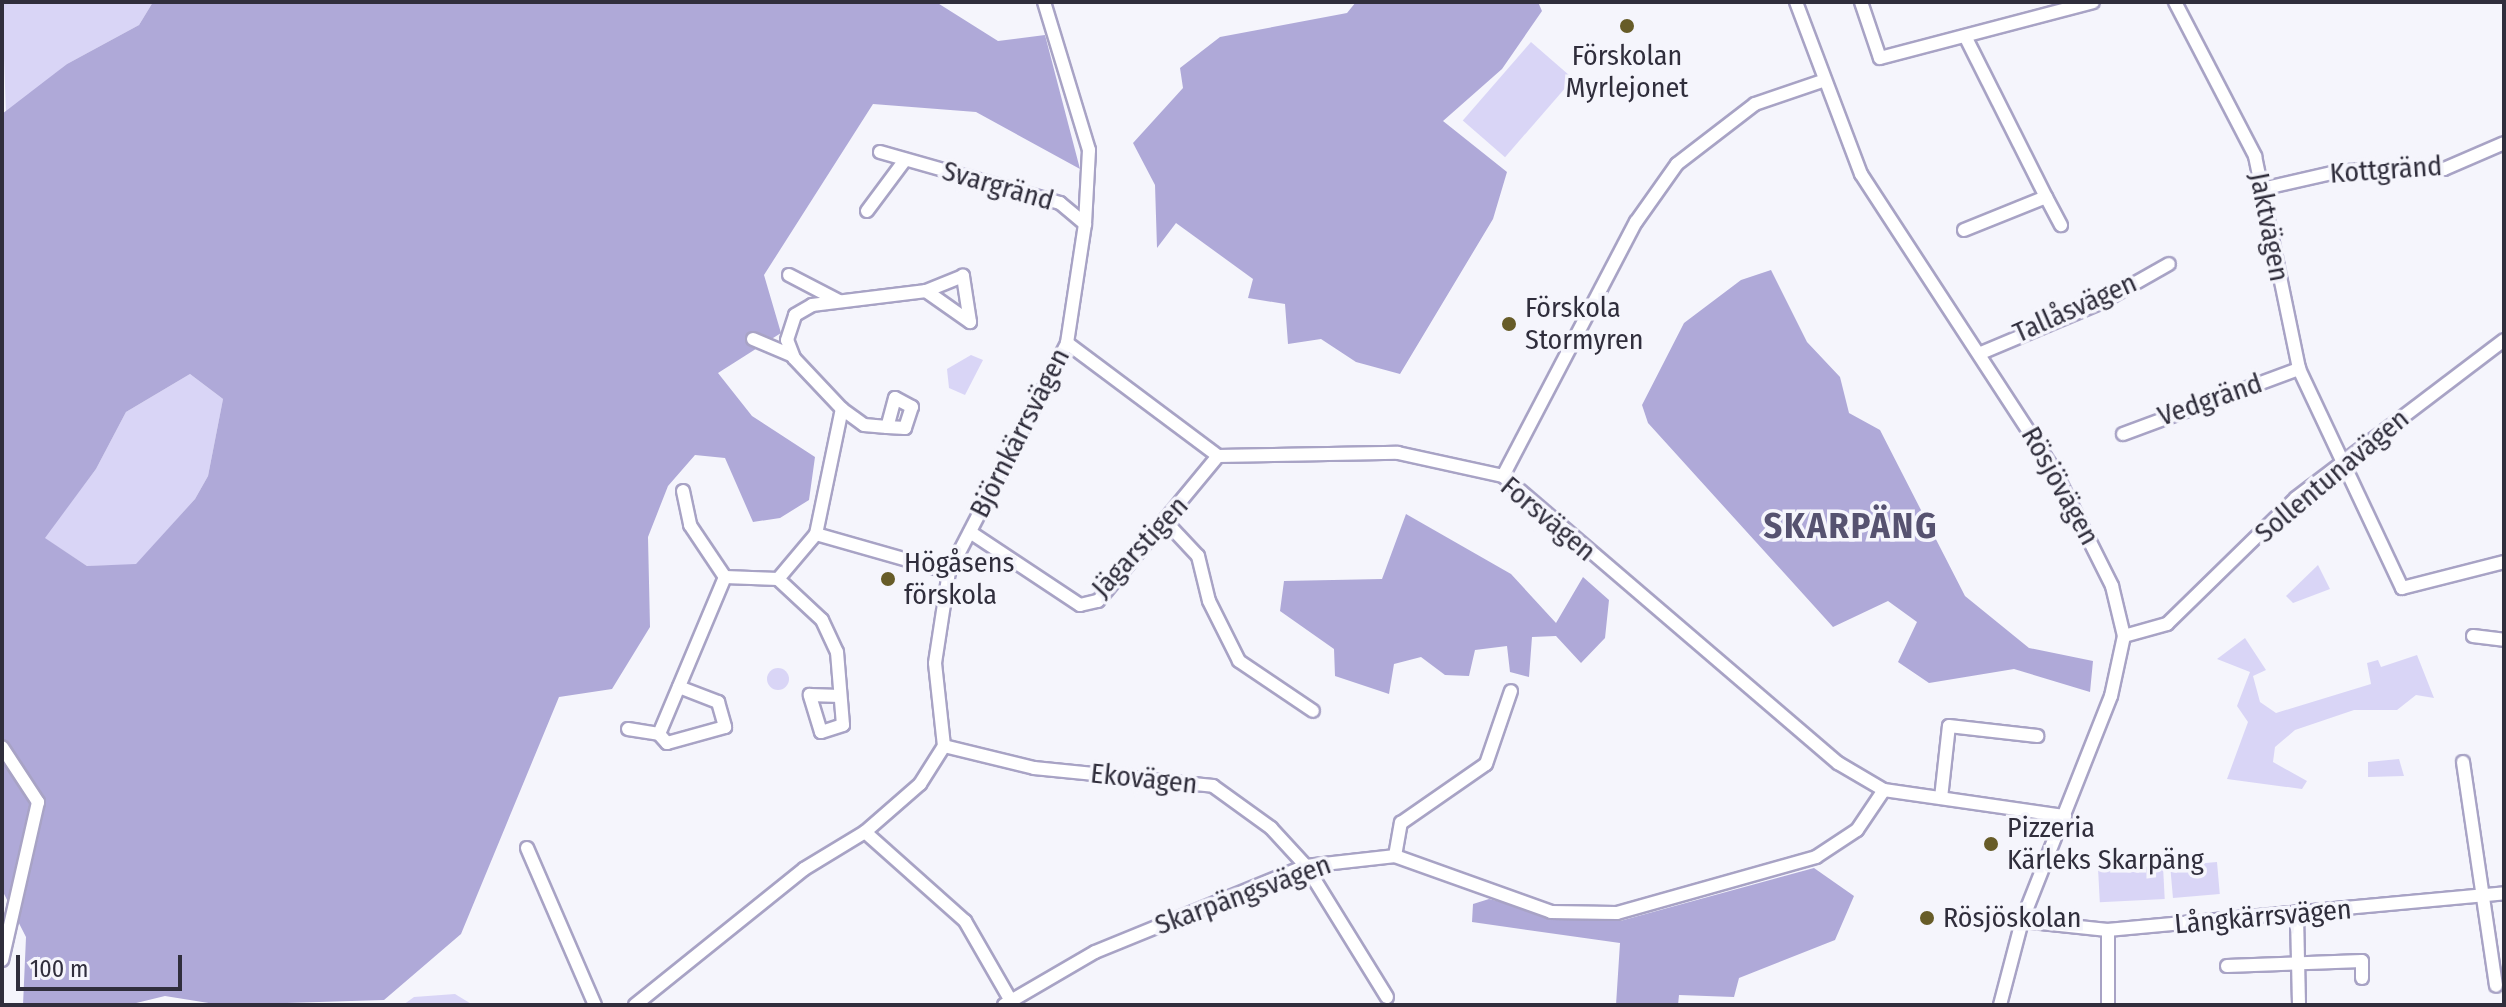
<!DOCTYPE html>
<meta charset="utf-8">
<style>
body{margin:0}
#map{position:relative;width:2506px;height:1007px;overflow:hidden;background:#f5f5fc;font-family:"Fira Sans Condensed",sans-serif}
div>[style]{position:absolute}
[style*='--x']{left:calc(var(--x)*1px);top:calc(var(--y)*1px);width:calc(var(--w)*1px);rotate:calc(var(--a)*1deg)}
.green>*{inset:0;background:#d9d5f6;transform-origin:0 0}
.round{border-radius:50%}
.forest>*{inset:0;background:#afa9d8}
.roads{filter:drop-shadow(2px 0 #a8a3c5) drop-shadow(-2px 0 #a8a3c5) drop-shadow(0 2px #a8a3c5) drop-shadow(0 -2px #a8a3c5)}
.minor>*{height:12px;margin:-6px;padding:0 6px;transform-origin:6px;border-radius:6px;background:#fff}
.dots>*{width:22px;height:22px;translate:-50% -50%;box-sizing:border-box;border:4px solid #f5f5fc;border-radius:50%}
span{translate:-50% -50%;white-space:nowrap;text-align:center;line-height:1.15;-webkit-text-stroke:7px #f5f5fc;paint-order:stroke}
.poi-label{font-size:28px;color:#302e3c}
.left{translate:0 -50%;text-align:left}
.street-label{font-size:28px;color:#302e3c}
.district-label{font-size:36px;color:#565270;font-weight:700;letter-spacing:2px}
.frame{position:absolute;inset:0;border:4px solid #302e3c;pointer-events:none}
.scale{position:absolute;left:16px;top:955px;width:166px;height:36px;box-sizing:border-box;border:4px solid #302e3c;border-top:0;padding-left:10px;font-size:24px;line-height:28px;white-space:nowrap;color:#302e3c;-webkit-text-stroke:6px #f5f5fc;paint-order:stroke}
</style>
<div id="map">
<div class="green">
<div style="clip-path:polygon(2px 2px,153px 2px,139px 25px,67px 64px,6px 114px)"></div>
<div style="left:1531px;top:42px;width:56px;height:104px;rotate:41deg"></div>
<div style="clip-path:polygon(971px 355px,983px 360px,965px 395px,949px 388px,947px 369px)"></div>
<div style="clip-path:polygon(190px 374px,223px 399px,208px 476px,195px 499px,136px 565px,87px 566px,44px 538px,96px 469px,126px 412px)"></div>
<div style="clip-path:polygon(2318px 565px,2330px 589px,2293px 603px,2286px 596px)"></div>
<div style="clip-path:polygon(2245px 638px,2266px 670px,2253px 676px,2260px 702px,2276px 713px,2371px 684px,2367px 663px,2378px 660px,2381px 667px,2417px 655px,2434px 698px,2416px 695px,2397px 710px,2354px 710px,2295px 730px,2275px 747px,2273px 762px,2307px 781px,2302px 789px,2227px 779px,2248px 722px,2237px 706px,2250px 672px,2217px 659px)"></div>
<div class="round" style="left:767px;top:668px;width:22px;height:22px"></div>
<div style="clip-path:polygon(2399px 759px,2404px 776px,2368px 777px,2368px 762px)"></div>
<div style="left:2217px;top:862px;width:32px;height:47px;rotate:85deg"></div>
<div style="left:2163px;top:866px;width:33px;height:65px;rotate:87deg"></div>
<div style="clip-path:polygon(455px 994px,473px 1005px,403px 1005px,414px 997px)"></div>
</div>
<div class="forest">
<div style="clip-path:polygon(evenodd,153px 2px,936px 2px,998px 41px,1045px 35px,1080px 169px,976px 112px,873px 104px,764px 275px,781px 333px,718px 373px,752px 416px,815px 457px,809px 500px,780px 518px,753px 522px,725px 458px,695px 455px,668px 486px,648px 537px,650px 627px,612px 689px,559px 697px,461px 934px,384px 1000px,221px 1005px,165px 996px,128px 1005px,23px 1005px,26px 937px,2px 890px,2px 114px,67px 64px,139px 25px,153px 2px,190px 374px,223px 399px,208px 476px,195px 499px,136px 564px,87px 566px,45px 538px,96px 469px,126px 412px,190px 374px)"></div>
<div style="clip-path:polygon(1356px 2px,1538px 2px,1542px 11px,1502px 69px,1443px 121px,1507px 172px,1493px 219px,1400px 374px,1356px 362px,1321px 339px,1288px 344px,1285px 304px,1248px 298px,1253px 279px,1176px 223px,1157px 248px,1155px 185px,1133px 143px,1183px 88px,1180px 68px,1220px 37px,1347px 13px)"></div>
<div style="clip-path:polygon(1771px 270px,1807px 342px,1840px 377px,1849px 413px,1880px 430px,1965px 596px,2029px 648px,2093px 661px,2090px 692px,2014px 669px,1929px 683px,1898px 662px,1917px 622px,1888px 601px,1833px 627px,1648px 423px,1642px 405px,1684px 323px,1741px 280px)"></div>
<div style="clip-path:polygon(1406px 514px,1511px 574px,1556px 623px,1583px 577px,1609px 600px,1605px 638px,1581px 663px,1556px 636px,1532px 637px,1529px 677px,1510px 672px,1507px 646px,1475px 650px,1469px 676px,1445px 675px,1421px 657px,1394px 664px,1389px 694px,1335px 676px,1334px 649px,1280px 611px,1284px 581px,1382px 579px)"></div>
<div style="clip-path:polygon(1814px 868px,1854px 896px,1835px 940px,1739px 978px,1734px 997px,1679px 995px,1678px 1005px,1616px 1005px,1620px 943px,1472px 922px,1473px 904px,1489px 899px,1565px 918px,1620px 921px)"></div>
</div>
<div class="roads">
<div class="minor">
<div style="--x:1796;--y:2;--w:184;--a:69.3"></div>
<div style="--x:1861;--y:174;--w:353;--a:56.9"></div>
<div style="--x:2054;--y:470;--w:130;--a:63.4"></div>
<div style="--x:2112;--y:586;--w:51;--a:76.5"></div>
<div style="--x:2124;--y:636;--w:61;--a:102.2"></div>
<div style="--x:2111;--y:696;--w:242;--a:111.6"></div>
<div style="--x:2022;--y:921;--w:87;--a:104.7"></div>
<div style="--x:1861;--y:2;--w:59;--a:71.3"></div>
<div style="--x:1880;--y:58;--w:220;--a:-14.7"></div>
<div style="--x:2175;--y:2;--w:174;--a:62.5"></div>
<div style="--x:2255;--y:156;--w:217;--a:78.3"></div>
<div style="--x:2299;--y:369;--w:242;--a:64.8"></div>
<div style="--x:2402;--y:588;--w:105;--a:-14.3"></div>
<div style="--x:880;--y:152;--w:187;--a:15.8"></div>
<div style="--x:1060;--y:203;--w:33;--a:40"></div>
<div style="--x:2266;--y:188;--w:77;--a:-12.8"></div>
<div style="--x:2341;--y:171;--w:103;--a:-1.1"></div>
<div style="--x:2444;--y:169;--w:65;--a:-23.4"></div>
<div style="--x:2046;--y:197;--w:32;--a:62"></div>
<div style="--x:867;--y:211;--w:64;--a:-53.3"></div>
<div style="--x:1964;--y:230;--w:88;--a:-21.9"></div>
<div style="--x:2046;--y:197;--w:180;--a:-116.7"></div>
<div style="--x:789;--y:275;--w:56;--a:27.5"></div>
<div style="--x:753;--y:339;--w:43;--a:23"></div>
<div style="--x:1067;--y:343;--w:189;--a:36.8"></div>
<div style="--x:1218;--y:456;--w:180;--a:-1"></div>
<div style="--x:1398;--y:453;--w:107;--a:12.4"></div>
<div style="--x:1503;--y:476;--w:441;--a:40.6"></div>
<div style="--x:1838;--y:763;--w:53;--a:30.4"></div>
<div style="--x:1884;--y:790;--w:183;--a:8.2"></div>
<div style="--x:1981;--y:353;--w:129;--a:-22.8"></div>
<div style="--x:2100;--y:303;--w:79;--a:-29.5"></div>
<div style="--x:842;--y:409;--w:27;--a:36"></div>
<div style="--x:864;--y:425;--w:23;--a:5"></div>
<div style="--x:887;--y:427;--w:18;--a:3"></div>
<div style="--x:905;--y:428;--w:22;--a:-72"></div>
<div style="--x:912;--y:407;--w:19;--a:-152"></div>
<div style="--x:895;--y:398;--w:30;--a:105"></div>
<div style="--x:2123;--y:434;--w:188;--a:-20.3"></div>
<div style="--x:1503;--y:476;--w:287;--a:-62.4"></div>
<div style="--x:1636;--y:222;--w:71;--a:-54.7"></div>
<div style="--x:1677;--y:164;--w:98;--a:-37.6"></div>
<div style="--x:1755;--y:104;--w:71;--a:-18.9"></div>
<div style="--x:683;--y:491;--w:35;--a:78"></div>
<div style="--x:690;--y:525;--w:63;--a:56.1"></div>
<div style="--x:725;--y:577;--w:53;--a:2.2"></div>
<div style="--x:778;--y:579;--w:59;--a:-49.8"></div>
<div style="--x:816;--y:534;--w:128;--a:-78.3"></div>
<div style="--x:842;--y:409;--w:70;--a:-133.3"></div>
<div style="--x:794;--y:358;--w:19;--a:-111"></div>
<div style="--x:787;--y:340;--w:26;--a:-72"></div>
<div style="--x:795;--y:315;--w:20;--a:-30"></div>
<div style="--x:812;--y:305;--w:115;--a:-7"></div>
<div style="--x:926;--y:291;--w:54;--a:35.2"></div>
<div style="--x:970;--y:322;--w:47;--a:-98.7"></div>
<div style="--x:963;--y:276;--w:40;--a:158"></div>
<div style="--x:1167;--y:523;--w:45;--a:46.8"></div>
<div style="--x:1198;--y:556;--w:46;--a:76.3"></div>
<div style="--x:1209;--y:601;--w:67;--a:63.4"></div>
<div style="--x:1239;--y:661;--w:89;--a:34"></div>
<div style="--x:970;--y:532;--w:132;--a:33.6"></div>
<div style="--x:1080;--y:605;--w:18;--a:-13"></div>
<div style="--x:1098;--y:601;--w:188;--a:-50.4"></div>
<div style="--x:816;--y:534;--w:138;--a:15.9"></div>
<div style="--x:778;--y:579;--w:60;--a:43"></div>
<div style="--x:822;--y:620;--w:35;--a:65"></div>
<div style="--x:837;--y:652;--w:73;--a:85.3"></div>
<div style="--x:843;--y:725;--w:23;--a:162"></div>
<div style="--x:821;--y:732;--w:39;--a:-107"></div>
<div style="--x:810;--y:695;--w:30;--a:2"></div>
<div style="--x:2124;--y:636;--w:45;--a:-15.6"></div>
<div style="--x:2167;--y:624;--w:180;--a:-44.3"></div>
<div style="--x:2296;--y:498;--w:261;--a:-37.2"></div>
<div style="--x:2473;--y:636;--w:31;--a:7"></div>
<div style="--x:679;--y:687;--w:42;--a:21"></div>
<div style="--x:718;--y:702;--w:26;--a:74"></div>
<div style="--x:725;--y:727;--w:60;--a:164.6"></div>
<div style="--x:667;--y:743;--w:12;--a:-132"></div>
<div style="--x:659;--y:734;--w:170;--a:-67.2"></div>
<div style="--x:628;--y:729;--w:31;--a:9"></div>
<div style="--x:944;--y:746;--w:93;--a:13.7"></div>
<div style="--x:1034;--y:768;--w:180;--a:5.7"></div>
<div style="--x:1213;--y:786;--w:72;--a:35.9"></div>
<div style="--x:1271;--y:828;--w:52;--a:47.4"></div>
<div style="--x:1306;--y:866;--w:154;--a:58.3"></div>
<div style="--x:2;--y:747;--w:66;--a:56.8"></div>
<div style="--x:38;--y:802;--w:162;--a:102.8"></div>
<div style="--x:2463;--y:762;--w:226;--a:81.6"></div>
<div style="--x:1941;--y:798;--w:72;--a:-83.7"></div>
<div style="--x:1949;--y:726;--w:89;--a:6.5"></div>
<div style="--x:865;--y:832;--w:134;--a:41.7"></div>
<div style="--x:965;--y:921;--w:92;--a:60.1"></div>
<div style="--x:527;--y:848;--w:171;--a:66.6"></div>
<div style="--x:1395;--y:856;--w:34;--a:-80"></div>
<div style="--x:1401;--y:823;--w:103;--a:-34.8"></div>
<div style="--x:1486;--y:764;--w:77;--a:-71.1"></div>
<div style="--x:2297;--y:916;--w:89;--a:88.7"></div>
<div style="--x:2022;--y:921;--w:86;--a:6"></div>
<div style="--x:2108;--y:930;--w:398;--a:-5.3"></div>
<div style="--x:2227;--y:966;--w:135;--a:-2.1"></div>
<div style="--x:2362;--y:961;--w:17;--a:90"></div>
<div style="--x:635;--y:1005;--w:217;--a:-38.8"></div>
<div style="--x:804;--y:869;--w:71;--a:-31.2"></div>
<div style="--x:865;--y:832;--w:73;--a:-41.1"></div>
<div style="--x:920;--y:784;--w:45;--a:-57.7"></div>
<div style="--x:944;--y:746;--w:83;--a:-96.2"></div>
<div style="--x:935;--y:663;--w:92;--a:-81.3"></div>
<div style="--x:949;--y:572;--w:258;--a:-62.7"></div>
<div style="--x:1067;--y:343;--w:120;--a:-81.4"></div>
<div style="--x:1085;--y:224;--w:74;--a:-86.9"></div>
<div style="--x:1089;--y:150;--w:155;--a:-106.9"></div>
<div style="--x:1004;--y:1005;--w:105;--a:-30.2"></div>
<div style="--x:1095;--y:952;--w:228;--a:-22.2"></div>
<div style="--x:1306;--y:866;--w:90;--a:-6.4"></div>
<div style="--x:1395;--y:856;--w:166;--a:19.7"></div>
<div style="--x:1551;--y:912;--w:66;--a:0.9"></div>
<div style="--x:1617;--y:913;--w:207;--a:-15.7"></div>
<div style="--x:1816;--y:857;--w:49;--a:-33.4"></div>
<div style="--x:1857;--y:830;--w:48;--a:-56"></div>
<div style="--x:2108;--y:1005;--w:75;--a:-90"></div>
</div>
</div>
<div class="dots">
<div style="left:1627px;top:26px;background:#675c28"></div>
<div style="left:1509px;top:324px;background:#675c28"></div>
<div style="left:888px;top:579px;background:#675c28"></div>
<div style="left:1991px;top:844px;background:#675c28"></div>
<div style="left:1927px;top:918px;background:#675c28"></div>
</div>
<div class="poi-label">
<span style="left:1627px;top:72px">Förskolan<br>Myrlejonet</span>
<span class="left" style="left:1525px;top:324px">Förskola<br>Stormyren</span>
<span class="left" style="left:904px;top:579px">Högåsens<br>förskola</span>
<span class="left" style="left:2007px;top:844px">Pizzeria<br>Kärleks Skarpäng</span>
<span class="left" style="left:1943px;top:918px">Rösjöskolan</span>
</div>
<div class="street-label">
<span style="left:2386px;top:170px;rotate:-4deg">Kottgränd</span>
<span style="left:998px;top:186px;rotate:16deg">Svargränd</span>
<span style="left:2269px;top:227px;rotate:79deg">Jaktvägen</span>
<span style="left:2075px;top:308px;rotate:-24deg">Tallåsvägen</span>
<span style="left:2210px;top:400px;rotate:-19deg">Vedgränd</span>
<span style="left:1020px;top:433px;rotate:-63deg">Björnkärrsvägen</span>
<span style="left:2332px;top:476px;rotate:-40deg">Sollentunavägen</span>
<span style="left:2060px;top:486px;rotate:61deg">Rösjövägen</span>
<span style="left:1548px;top:519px;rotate:40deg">Forsvägen</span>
<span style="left:1140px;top:547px;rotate:-47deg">Jägarstigen</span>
<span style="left:1144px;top:779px;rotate:6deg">Ekovägen</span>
<span style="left:1243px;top:895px;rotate:-20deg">Skarpängsvägen</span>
<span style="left:2263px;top:917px;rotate:-5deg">Långkärrsvägen</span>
</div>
<div class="district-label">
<span style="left:1851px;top:527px">SKARPÄNG</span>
</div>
<div class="frame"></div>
<div class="scale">100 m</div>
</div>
